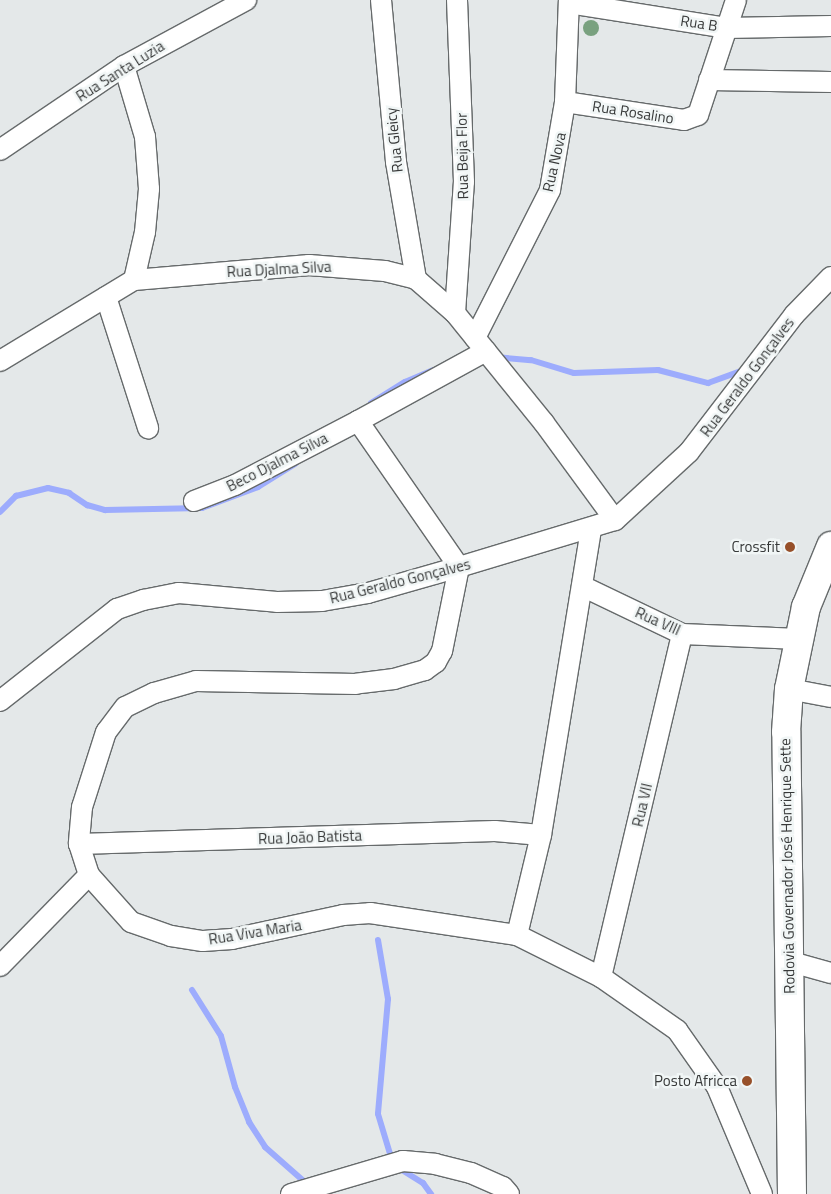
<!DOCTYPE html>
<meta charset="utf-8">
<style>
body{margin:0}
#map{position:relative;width:831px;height:1194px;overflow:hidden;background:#e4e8e9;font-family:"Titillium Web",sans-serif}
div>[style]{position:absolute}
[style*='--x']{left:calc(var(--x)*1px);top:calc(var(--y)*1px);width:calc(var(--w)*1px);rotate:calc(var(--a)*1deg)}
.stream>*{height:6px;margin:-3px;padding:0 3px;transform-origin:3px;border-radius:3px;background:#9dacfd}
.roads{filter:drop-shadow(1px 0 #666a6b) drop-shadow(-1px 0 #666a6b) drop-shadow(0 1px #666a6b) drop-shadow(0 -1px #666a6b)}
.minor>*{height:20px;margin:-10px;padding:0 10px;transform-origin:10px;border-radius:10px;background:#fff}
.secondary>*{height:28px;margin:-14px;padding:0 14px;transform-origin:14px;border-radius:14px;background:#fff}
.trees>*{width:16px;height:16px;margin:-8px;border-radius:50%;background:#79a17f}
.dots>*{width:14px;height:14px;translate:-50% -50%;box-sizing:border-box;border:2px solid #f1f6f6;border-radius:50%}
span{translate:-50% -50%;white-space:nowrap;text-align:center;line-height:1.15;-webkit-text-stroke:5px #f1f6f6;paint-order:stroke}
.street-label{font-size:15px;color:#373939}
.poi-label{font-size:15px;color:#373939}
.right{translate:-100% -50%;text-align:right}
</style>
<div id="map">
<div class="stream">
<div style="--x:495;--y:357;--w:36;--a:5"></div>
<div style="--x:531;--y:360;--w:45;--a:16.8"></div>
<div style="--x:574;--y:373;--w:84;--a:-2"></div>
<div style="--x:658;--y:370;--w:52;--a:14.6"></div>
<div style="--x:708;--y:383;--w:37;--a:-20"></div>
<div style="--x:371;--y:403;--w:40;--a:-32"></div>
<div style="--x:405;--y:382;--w:30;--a:-23"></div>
<div style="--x:0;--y:512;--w:23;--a:-45"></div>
<div style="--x:16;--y:496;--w:33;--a:-14"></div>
<div style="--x:48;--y:488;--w:22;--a:13"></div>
<div style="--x:69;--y:493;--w:22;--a:34"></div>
<div style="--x:87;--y:505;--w:19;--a:16"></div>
<div style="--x:105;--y:510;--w:97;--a:-1.2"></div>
<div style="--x:202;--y:508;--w:60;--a:-20.6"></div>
<div style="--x:258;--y:487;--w:44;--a:-31.9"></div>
<div style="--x:378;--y:940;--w:60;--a:80.4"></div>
<div style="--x:388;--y:999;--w:115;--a:95"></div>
<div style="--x:378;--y:1114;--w:45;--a:73.2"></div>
<div style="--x:391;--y:1157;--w:17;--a:50"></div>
<div style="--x:402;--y:1170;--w:25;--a:32"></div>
<div style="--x:423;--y:1183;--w:14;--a:54"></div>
<div style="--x:192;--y:990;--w:54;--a:57.8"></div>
<div style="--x:221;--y:1036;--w:53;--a:74.6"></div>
<div style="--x:235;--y:1087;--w:38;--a:68"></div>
<div style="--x:249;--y:1122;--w:30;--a:57"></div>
<div style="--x:265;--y:1147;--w:56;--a:41.4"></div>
</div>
<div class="roads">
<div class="minor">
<div style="--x:381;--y:0;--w:163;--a:84.7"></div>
<div style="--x:396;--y:162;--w:119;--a:80.3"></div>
<div style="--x:569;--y:3;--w:159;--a:9"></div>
<div style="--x:726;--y:28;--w:105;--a:-1.1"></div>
<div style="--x:124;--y:66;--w:74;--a:73.5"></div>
<div style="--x:145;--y:137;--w:52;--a:85.6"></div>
<div style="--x:149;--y:189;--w:43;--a:95.3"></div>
<div style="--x:145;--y:232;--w:49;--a:102.9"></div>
<div style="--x:709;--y:80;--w:122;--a:0.9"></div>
<div style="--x:565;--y:102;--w:120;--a:8.6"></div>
<div style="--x:684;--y:120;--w:15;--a:-20"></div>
<div style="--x:698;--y:115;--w:121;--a:-71.7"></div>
<div style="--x:0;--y:150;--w:150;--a:-34.1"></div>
<div style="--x:124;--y:66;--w:139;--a:-28.4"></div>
<div style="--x:106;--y:297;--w:138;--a:72.2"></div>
<div style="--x:455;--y:313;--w:131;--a:-86.1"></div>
<div style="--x:464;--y:182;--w:182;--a:-92.2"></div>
<div style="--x:475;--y:338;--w:166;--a:-63.1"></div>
<div style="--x:550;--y:190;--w:89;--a:-80.3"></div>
<div style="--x:565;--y:102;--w:102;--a:-87.8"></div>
<div style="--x:486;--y:351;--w:146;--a:151.3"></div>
<div style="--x:358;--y:421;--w:178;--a:55.3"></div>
<div style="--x:459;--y:567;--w:86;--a:101.4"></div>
<div style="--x:442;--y:651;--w:13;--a:119"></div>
<div style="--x:436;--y:662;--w:14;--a:144"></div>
<div style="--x:425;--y:670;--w:32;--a:164"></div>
<div style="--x:394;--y:679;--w:38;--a:173"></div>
<div style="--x:356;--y:684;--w:160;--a:-178.9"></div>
<div style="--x:196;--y:681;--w:44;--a:164.1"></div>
<div style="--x:154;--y:693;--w:32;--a:154"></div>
<div style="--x:125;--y:707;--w:31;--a:127"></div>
<div style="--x:106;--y:732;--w:79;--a:107.7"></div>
<div style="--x:82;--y:807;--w:37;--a:95"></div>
<div style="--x:79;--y:844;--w:33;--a:72"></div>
<div style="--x:89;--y:875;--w:63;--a:48.2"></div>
<div style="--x:131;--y:922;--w:42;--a:19.3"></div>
<div style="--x:171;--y:936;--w:32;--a:9"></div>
<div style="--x:203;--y:941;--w:29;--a:-4"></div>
<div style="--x:232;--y:939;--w:114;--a:-12.2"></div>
<div style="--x:343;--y:915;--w:27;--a:-4"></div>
<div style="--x:370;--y:913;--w:149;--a:8.5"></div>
<div style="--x:517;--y:935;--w:94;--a:26.6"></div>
<div style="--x:601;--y:977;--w:93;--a:34.9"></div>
<div style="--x:677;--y:1030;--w:70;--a:54.9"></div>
<div style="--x:717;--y:1087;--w:116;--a:67.2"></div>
<div style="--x:0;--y:361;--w:157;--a:-31.2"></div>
<div style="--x:134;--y:280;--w:176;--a:-4.9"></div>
<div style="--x:309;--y:265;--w:76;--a:4.5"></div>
<div style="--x:385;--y:271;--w:32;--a:14"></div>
<div style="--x:416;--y:279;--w:52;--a:41.1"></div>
<div style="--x:455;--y:313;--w:141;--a:51"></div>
<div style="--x:544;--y:423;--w:120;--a:53.8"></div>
<div style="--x:194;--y:501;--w:44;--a:-21.3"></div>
<div style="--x:235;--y:485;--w:139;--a:-27.5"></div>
<div style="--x:582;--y:586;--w:111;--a:25.6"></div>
<div style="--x:682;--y:634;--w:117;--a:2.4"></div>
<div style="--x:789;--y:689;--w:43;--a:10.8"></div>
<div style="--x:0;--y:701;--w:149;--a:-38.2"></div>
<div style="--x:117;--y:609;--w:28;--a:-19"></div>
<div style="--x:143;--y:600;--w:37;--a:-11"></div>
<div style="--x:179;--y:593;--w:98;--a:5.2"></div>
<div style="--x:277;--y:602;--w:45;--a:-1.3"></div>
<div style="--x:322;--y:601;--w:47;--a:-9.9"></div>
<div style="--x:368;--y:593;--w:95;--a:-15.9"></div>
<div style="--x:459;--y:567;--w:163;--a:-16.8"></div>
<div style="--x:615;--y:520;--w:100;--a:-42.6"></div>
<div style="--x:689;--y:452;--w:173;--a:-52.5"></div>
<div style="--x:794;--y:315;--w:53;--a:-45.8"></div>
<div style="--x:79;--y:844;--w:416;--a:-1.8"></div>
<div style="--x:495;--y:831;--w:46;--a:5"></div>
<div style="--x:517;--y:935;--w:103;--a:-76.5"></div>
<div style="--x:541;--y:835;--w:309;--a:-80.7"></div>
<div style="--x:788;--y:961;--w:45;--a:15.6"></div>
<div style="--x:0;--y:966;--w:127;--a:-45.6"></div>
<div style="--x:601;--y:977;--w:352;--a:-76.7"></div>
<div style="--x:291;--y:1194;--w:117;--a:-16.4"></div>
<div style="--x:403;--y:1161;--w:32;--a:5"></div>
<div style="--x:435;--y:1164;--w:37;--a:14"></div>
<div style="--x:471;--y:1173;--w:35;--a:24"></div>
<div style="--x:503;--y:1187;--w:9;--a:49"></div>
</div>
<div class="secondary">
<div style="--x:792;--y:1194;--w:462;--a:-90.7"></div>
<div style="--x:786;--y:732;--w:43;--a:-86"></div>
<div style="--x:789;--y:689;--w:84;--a:-78.3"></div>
<div style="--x:806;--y:607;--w:66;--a:-67.7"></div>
</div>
</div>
<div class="trees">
<div style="left:591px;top:28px"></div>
</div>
<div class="dots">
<div style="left:790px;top:547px;background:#97502a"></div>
<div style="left:747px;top:1081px;background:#97502a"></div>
</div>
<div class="street-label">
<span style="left:699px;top:23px;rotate:9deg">Rua B</span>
<span style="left:120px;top:71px;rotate:-32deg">Rua Santa Luzia</span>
<span style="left:633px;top:112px;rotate:9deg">Rua Rosalino</span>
<span style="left:394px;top:140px;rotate:-96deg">Rua Gleicy</span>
<span style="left:462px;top:156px;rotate:-91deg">Rua Beija Flor</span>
<span style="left:554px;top:162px;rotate:-77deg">Rua Nova</span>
<span style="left:279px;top:269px;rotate:-3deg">Rua Djalma Silva</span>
<span style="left:747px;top:377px;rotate:-53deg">Rua Geraldo Gonçalves</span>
<span style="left:277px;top:462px;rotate:-27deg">Beco Djalma Silva</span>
<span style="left:400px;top:581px;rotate:-14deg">Rua Geraldo Gonçalves</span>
<span style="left:658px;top:621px;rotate:24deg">Rua VIII</span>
<span style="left:642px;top:805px;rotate:-77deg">Rua VII</span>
<span style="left:310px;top:837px;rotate:-2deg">Rua João Batista</span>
<span style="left:787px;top:866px;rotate:-91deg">Rodovia Governador José Henrique Sette</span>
<span style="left:255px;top:932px;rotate:-9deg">Rua Viva Maria</span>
</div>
<div class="poi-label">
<span class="right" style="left:780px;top:547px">Crossfit</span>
<span class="right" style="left:737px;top:1081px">Posto Africca</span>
</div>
</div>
